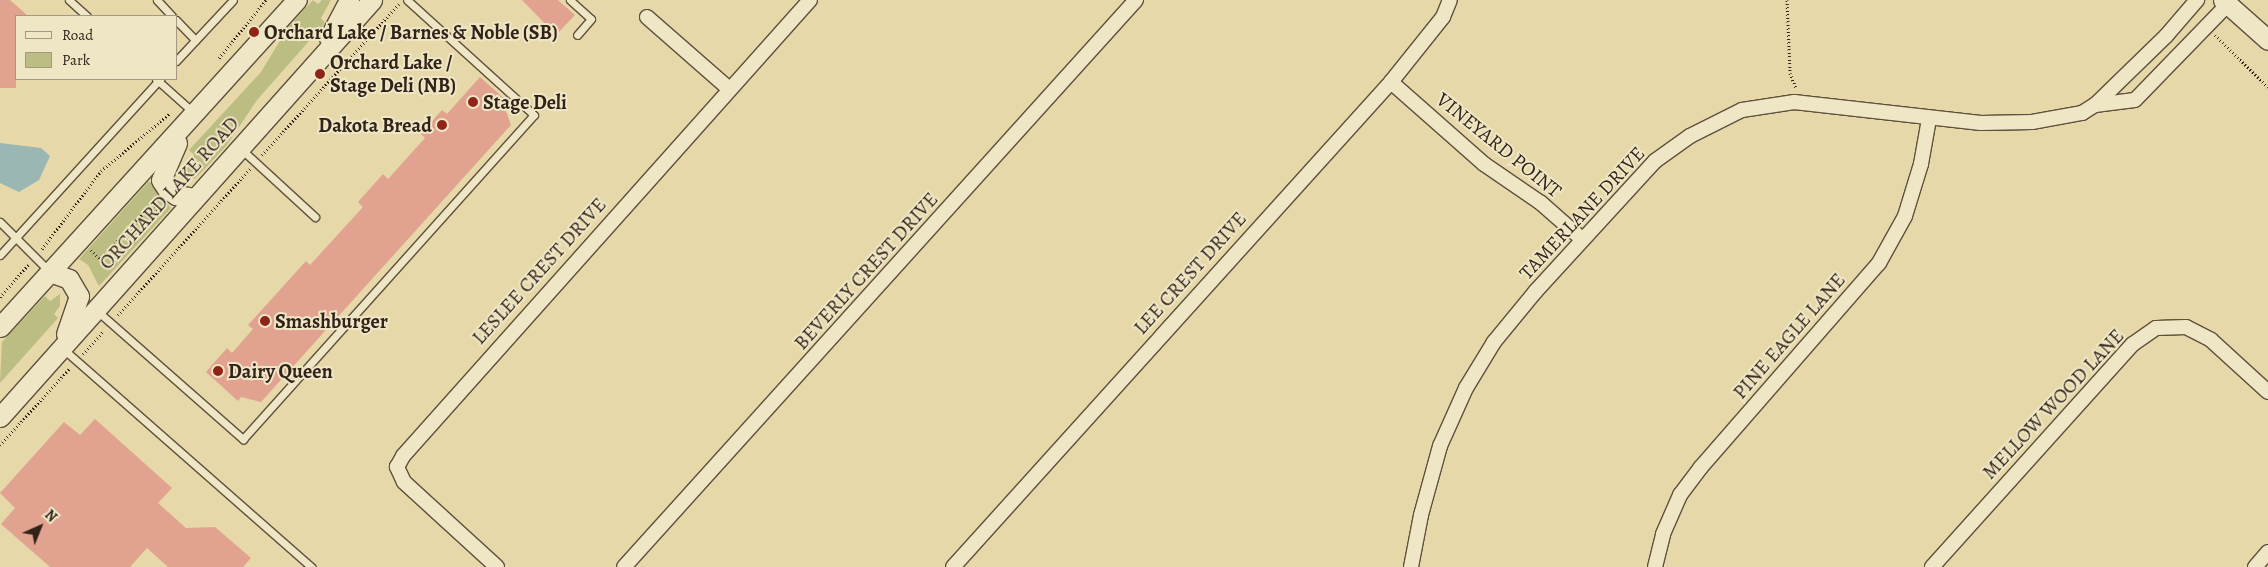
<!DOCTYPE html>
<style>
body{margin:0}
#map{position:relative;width:2268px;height:567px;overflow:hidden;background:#e6d8a8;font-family:Alegreya,serif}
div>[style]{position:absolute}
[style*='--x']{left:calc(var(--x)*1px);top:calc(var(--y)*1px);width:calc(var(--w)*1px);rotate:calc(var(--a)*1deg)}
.green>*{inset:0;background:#bbbd83}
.water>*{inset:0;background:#9bb7b3}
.building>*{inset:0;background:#e1a38f}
.path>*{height:3px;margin-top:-1.5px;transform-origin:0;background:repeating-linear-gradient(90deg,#322319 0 1px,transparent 0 3.5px)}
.roads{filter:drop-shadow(1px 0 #5f503d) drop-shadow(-1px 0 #5f503d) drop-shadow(0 1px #5f503d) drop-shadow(0 -1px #5f503d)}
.service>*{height:7px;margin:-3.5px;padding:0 3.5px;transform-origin:3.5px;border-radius:3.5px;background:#efe6c6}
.minor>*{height:14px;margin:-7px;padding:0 7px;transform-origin:7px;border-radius:7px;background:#efe6c6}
.secondary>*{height:19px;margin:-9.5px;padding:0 9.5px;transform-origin:9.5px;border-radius:9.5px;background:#efe6c6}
.dots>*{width:14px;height:14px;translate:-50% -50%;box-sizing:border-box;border:2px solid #efe6c6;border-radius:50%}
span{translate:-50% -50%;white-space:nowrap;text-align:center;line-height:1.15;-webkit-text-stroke:4px #efe6c6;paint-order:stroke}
.poi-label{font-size:20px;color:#322319;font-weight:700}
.left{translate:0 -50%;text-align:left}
.right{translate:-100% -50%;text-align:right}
.street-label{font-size:20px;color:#322319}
.legend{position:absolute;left:15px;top:15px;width:162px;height:65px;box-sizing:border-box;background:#efe6c6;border:1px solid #a39881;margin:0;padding:6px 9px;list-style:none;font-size:15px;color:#322319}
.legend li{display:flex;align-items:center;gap:10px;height:25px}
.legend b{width:25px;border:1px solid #a39881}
.north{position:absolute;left:15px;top:502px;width:50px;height:50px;-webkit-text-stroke:4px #efe6c6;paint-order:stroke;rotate:44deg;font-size:14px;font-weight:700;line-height:20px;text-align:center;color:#322319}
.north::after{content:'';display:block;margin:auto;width:18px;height:22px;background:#322319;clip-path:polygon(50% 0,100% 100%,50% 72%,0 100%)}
</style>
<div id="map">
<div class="green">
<div style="clip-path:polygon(313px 0,318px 4px,322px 0,331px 0,321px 18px,325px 23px,257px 100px,227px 145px,195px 179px,186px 176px,187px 163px,194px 155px,189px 150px,261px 72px,289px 26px)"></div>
<div style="clip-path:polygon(149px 181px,171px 208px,99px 286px,88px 265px,79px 259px)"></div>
<div style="clip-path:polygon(60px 294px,60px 306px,54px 314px,58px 318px,0 383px,2px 342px,45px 296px,50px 301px)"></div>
</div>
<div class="water">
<div style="clip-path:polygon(0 143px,41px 148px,50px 156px,39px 180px,19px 192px,0 183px)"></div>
</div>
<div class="building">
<div style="clip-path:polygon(0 0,10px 0,28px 16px,16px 16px,16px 88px,0 88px)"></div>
<div style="clip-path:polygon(522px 0,558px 0,575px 15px,556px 35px)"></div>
<div style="clip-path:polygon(480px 77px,508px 102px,504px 106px,511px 125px,261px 402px,241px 397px,238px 401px,206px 372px,227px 348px,232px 353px,253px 329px,248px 325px,306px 261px,310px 265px,363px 207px,358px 202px,383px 174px,388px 179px,425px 138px,421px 134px,442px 110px,447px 114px)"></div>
<div style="clip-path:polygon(95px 419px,172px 488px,158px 503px,186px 528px,215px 527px,251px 558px,243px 567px,168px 567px,147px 548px,130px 567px,50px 567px,1px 524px,15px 508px,0 493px,64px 422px,80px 435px)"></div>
</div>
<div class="path">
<div style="--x:1787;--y:0;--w:73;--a:87.6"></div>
<div style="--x:1790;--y:73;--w:16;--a:68"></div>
<div style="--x:2215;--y:35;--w:74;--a:44.5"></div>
<div style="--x:219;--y:58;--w:75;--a:-51"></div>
<div style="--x:262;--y:155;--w:204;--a:-47.8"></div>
<div style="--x:42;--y:249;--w:98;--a:-52.9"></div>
<div style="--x:101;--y:171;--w:89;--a:-40"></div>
<div style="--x:91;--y:250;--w:13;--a:45"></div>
<div style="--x:100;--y:259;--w:76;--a:-46.6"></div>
<div style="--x:152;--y:204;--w:12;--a:42"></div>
<div style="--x:0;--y:297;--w:43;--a:-48.8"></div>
<div style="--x:118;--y:315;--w:197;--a:-47.9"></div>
<div style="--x:83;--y:354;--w:31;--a:-48"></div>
<div style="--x:0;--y:445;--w:104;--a:-47.7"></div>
</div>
<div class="roads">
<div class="service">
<div style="--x:69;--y:0;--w:24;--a:42"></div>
<div style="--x:157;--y:0;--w:22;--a:47"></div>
<div style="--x:570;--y:0;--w:28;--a:42"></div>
<div style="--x:591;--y:19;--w:21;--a:131"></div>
<div style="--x:176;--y:20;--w:28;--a:46"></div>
<div style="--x:176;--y:61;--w:83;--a:-46.9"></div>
<div style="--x:156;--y:79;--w:51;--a:41.8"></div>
<div style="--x:240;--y:148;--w:102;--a:42.6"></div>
<div style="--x:0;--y:222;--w:71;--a:45"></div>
<div style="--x:0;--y:255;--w:238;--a:-47.7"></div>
<div style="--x:96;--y:310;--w:196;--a:41.3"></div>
<div style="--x:243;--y:439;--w:435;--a:-48.1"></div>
<div style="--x:534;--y:115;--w:171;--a:-137.8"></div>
<div style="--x:62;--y:348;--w:332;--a:41.3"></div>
</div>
<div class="minor">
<div style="--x:647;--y:17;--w:108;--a:41.2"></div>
<div style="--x:1391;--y:82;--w:124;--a:41.4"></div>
<div style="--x:1484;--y:164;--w:69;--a:34.4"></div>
<div style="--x:1541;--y:203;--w:55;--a:41.3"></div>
<div style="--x:2095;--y:105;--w:40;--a:-7.1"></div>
<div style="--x:2135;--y:100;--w:134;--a:-45.9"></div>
<div style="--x:497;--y:567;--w:126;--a:-137.6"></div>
<div style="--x:404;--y:482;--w:17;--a:-115"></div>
<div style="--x:397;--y:467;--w:13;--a:-61"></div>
<div style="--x:403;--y:456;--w:611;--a:-48.25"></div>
<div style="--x:624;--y:567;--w:764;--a:-47.92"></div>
<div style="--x:953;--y:567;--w:654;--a:-47.92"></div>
<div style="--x:1391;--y:82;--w:83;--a:-51.3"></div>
<div style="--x:1443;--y:17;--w:18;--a:-68"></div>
<div style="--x:1411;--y:567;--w:53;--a:-79.1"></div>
<div style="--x:1421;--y:515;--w:72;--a:-74.6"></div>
<div style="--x:1440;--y:446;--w:64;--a:-65.9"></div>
<div style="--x:1466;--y:388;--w:54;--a:-58.7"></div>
<div style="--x:1494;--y:342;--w:65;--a:-50.6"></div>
<div style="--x:1535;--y:292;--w:178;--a:-47.5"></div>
<div style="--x:1655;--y:161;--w:43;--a:-35.5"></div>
<div style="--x:1690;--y:136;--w:58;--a:-26.6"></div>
<div style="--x:1742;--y:110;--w:53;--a:-8.7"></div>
<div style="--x:1794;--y:102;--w:188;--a:6.4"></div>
<div style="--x:1981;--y:123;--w:51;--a:-1.1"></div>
<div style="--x:2032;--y:122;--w:51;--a:-10.2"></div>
<div style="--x:2082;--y:113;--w:15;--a:-32"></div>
<div style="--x:2095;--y:105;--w:99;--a:-44.2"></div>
<div style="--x:2166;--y:36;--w:48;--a:-49.3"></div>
<div style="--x:1655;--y:567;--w:34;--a:-76"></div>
<div style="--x:1663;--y:534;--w:43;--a:-66.4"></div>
<div style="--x:1680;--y:495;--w:35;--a:-53"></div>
<div style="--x:1701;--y:467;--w:271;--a:-48.9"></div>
<div style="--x:1879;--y:263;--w:54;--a:-61"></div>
<div style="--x:1905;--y:216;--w:54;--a:-72.9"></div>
<div style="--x:1921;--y:164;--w:46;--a:-79.9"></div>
<div style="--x:1932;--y:567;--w:300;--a:-48"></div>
<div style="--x:2133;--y:344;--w:28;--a:-35"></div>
<div style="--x:2156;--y:328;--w:30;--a:-2"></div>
<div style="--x:2186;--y:327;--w:28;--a:27"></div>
<div style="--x:2211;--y:340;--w:77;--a:42.4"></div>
<div style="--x:2255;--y:567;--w:20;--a:-49"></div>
</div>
<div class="secondary">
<div style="--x:2223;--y:0;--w:60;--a:41.6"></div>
<div style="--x:329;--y:38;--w:43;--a:-62.2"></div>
<div style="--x:177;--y:143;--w:40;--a:113.4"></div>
<div style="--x:161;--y:180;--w:11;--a:56"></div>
<div style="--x:167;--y:189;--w:11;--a:34"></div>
<div style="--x:176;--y:195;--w:18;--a:9"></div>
<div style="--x:50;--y:272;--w:20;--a:20"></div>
<div style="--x:69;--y:279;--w:20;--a:60"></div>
<div style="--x:79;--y:296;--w:40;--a:108.9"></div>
<div style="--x:0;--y:327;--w:442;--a:-47.8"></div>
<div style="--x:0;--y:417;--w:559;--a:-48.26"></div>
</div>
</div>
<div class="dots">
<div style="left:254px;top:32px;background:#8f2418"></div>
<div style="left:320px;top:74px;background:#8f2418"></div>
<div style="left:473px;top:102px;background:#8f2418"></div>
<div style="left:442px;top:125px;background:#8f2418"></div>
<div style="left:265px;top:321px;background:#8f2418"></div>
<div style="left:218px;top:371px;background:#8f2418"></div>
</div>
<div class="poi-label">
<span class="left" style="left:264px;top:32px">Orchard Lake / Barnes &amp; Noble (SB)</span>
<span class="left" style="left:330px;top:74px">Orchard Lake /<br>Stage Deli (NB)</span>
<span class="left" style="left:483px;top:102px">Stage Deli</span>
<span class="right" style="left:432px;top:125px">Dakota Bread</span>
<span class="left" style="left:275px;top:321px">Smashburger</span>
<span class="left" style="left:228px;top:371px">Dairy Queen</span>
</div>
<div class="street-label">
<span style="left:1499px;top:145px;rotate:39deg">VINEYARD POINT</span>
<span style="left:169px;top:193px;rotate:-48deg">ORCHARD LAKE ROAD</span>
<span style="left:1582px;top:213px;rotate:-47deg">TAMERLANE DRIVE</span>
<span style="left:539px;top:271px;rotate:-48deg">LESLEE CREST DRIVE</span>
<span style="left:866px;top:271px;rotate:-48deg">BEVERLY CREST DRIVE</span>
<span style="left:1190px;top:273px;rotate:-48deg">LEE CREST DRIVE</span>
<span style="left:1789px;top:336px;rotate:-49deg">PINE EAGLE LANE</span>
<span style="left:2053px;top:404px;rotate:-47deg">MELLOW WOOD LANE</span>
</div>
<ul class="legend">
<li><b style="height:6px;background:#efe6c6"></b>Road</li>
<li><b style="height:14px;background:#bbbd83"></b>Park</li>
</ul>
<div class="north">N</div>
</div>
